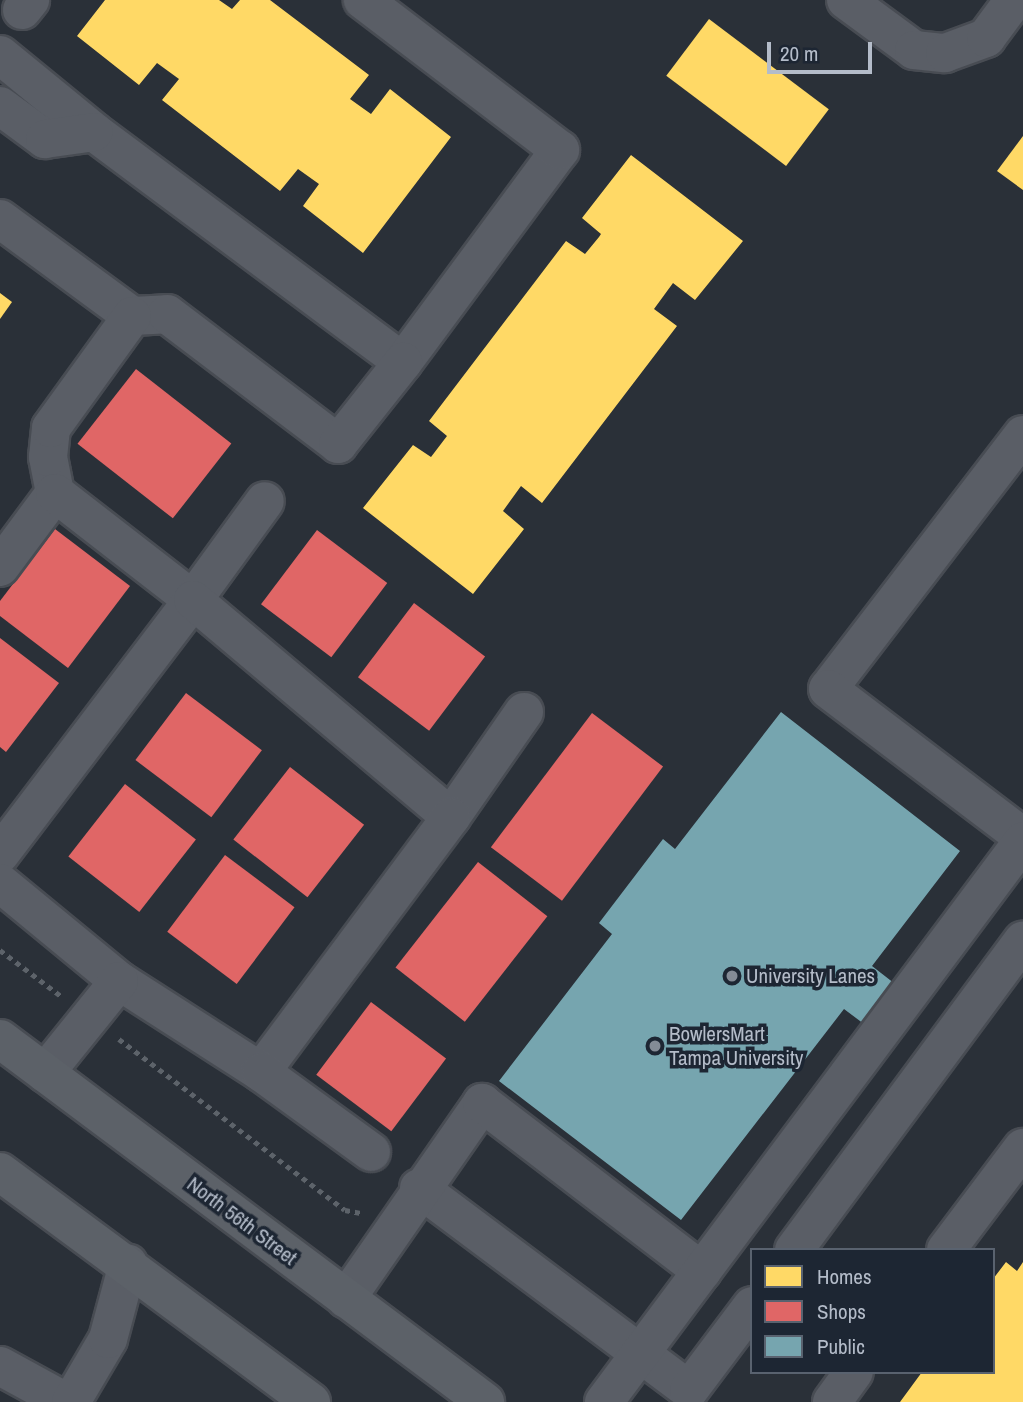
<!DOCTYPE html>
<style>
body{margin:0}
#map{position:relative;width:1023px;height:1402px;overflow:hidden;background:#2a3038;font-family:"Archivo Narrow",sans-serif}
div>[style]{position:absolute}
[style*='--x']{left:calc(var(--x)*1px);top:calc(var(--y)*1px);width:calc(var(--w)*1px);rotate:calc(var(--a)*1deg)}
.homes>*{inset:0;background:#ffd966;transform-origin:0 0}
.shops>*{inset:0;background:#e06666;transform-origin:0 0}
.public>*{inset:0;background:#76a5af}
.path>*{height:4.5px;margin-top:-2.25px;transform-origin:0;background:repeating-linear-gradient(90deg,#5d636a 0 5px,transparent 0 10px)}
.roads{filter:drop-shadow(2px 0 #484c53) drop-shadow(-2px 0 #484c53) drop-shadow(0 2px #484c53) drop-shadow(0 -2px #484c53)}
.minor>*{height:38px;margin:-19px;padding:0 19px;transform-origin:19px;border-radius:19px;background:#5a5e66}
.major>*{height:38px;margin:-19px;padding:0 19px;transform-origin:19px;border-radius:19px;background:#5c6168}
.dots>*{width:19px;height:19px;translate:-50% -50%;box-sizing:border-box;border:4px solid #1d2633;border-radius:50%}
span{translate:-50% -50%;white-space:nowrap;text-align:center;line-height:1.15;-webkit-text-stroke:7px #1d2633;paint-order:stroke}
.poi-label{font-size:21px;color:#b4bcc9}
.left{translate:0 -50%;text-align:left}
.street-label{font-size:21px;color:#b4bcc9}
.legend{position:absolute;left:750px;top:1248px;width:245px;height:126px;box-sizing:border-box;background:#1d2633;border:2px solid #59626f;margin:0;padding:9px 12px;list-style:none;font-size:21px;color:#b4bcc9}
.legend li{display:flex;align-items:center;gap:14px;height:35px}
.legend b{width:35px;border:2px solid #59626f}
.scale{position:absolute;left:767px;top:42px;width:105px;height:32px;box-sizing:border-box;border:4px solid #b4bcc9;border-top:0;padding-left:9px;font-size:21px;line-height:24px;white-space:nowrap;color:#b4bcc9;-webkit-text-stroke:5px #1d2633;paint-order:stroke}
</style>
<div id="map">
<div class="homes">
<div style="clip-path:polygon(105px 0,219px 0,232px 9px,240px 0,270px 0,369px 75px,350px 99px,371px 114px,390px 89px,451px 137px,363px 253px,303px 206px,319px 184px,298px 169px,280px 191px,162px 100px,179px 79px,157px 63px,139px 85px,77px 36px)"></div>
<div style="left:709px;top:19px;width:150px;height:71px;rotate:37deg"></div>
<div style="clip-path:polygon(1023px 136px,1023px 190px,997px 171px)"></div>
<div style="clip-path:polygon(631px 155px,743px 241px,695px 300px,673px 283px,654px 309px,677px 326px,542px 503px,521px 486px,503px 511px,524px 529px,473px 594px,363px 508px,413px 445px,431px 457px,447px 436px,429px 421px,566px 241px,585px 254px,599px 237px,601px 234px,582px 218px)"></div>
<div style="clip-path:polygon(0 293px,12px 302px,0 319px)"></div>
<div style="clip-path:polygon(1006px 1262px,1017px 1271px,1023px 1262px,1023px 1402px,900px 1402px,922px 1372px,993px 1372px,993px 1279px)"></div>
</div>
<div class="shops">
<div style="left:136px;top:369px;width:121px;height:95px;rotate:38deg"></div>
<div style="clip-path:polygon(55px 529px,130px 586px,68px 668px,0 616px,0 601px)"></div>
<div style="left:317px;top:530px;width:88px;height:93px;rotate:37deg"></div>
<div style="left:414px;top:603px;width:89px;height:93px;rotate:37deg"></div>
<div style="clip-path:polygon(0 638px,59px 683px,6px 752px,0 747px)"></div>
<div style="left:186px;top:693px;width:95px;height:84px;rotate:37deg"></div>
<div style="left:592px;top:713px;width:89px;height:168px;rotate:37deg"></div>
<div style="left:290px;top:767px;width:94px;height:92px;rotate:38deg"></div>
<div style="left:125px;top:784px;width:90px;height:92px;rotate:38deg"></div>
<div style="left:225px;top:855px;width:87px;height:96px;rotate:37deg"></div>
<div style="left:478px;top:862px;width:88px;height:134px;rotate:38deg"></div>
<div style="left:371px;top:1002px;width:94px;height:91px;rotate:37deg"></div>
</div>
<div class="public">
<div style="clip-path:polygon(781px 712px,960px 851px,872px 966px,899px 987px,868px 1027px,844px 1009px,681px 1220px,499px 1081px,612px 934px,599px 923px,663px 839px,675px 849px)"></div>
</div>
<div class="path">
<div style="--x:0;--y:950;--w:76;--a:37"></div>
<div style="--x:119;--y:1039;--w:283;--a:37.1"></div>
<div style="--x:345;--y:1210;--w:16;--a:11"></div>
</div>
<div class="roads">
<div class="minor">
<div style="--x:846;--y:0;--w:84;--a:36.3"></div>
<div style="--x:914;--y:50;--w:31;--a:6"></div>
<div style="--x:945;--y:53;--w:44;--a:-20.1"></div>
<div style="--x:986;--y:38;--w:47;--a:-53.6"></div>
<div style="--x:22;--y:10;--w:13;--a:-51"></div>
<div style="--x:0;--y:55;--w:122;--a:39.3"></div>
<div style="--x:94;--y:132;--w:385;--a:36.7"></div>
<div style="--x:403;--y:362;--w:264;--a:-53.5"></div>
<div style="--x:560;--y:150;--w:248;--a:-142.7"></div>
<div style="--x:0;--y:106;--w:56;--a:36.3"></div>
<div style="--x:45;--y:139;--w:49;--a:-8.1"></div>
<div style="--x:0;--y:219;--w:164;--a:36.3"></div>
<div style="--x:132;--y:316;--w:35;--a:-3"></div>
<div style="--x:167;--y:314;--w:215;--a:37.2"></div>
<div style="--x:338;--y:444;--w:105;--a:-51.6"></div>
<div style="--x:1023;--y:435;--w:320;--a:127.5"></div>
<div style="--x:828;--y:689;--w:245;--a:37.2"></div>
<div style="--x:55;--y:493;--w:37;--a:-101"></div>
<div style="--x:48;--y:457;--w:29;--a:-84"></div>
<div style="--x:51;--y:428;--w:138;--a:-54.1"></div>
<div style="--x:0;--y:567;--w:92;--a:-53.4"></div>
<div style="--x:55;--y:493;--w:175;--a:37.8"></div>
<div style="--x:193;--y:600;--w:122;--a:-54"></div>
<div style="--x:451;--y:817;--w:128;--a:-55.2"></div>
<div style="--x:0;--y:854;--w:319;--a:-52.8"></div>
<div style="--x:193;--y:600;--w:337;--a:40.1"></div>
<div style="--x:451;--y:817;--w:318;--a:126.7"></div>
<div style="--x:261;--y:1072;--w:169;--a:-147.3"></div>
<div style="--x:119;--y:981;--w:154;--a:-140.5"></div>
<div style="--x:261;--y:1072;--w:136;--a:36"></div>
<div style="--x:45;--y:1073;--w:118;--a:-51.2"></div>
<div style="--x:419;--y:1188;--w:337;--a:36.8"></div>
<div style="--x:689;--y:1390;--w:105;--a:-53.1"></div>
<div style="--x:794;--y:1250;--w:385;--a:-53.5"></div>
<div style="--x:946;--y:1250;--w:128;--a:-53"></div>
<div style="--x:346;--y:1299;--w:239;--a:-55.2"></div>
<div style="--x:482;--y:1103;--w:277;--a:37.4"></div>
<div style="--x:0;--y:1366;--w:75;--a:28.6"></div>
<div style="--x:71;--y:1402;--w:73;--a:-59.6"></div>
<div style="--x:108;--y:1339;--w:78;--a:-75.1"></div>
<div style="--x:604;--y:1402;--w:700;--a:-53.24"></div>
<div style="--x:832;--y:1402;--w:37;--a:-54"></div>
</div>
<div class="major">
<div style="--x:0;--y:1039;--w:606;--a:36.81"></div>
<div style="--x:0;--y:1172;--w:387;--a:36.5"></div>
</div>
</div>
<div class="dots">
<div style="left:732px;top:976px;background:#848b96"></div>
<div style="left:655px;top:1046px;background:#848b96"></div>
</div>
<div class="poi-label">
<span class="left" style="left:746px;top:976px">University Lanes</span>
<span class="left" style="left:669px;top:1046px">BowlersMart<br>Tampa University</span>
</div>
<div class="street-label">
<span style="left:242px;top:1221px;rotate:37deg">North 56th Street</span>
</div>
<ul class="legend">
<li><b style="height:19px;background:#ffd966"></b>Homes</li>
<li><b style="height:19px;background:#e06666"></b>Shops</li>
<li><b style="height:19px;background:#76a5af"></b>Public</li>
</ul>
<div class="scale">20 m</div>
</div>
